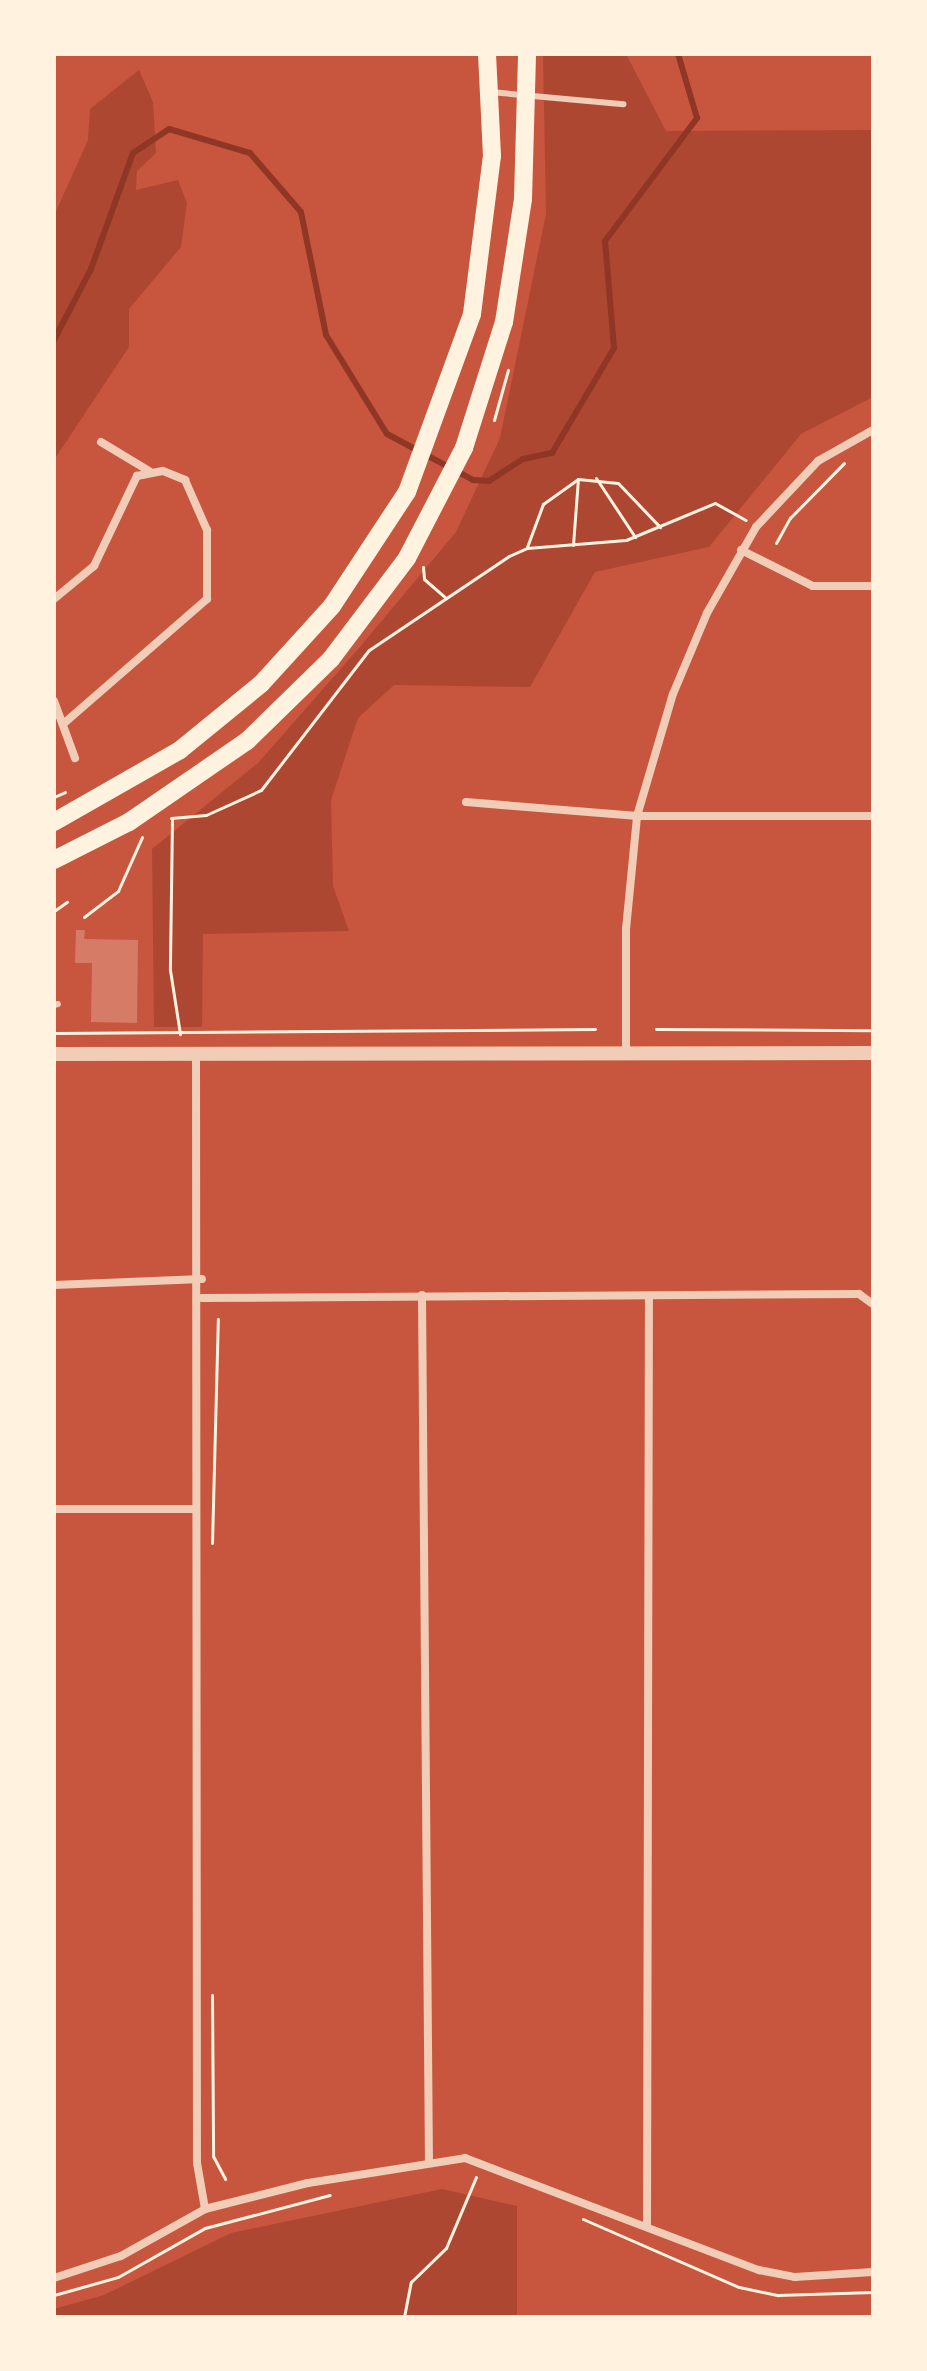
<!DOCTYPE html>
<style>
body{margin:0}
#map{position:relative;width:927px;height:2371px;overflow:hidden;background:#c8553d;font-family:Lato,sans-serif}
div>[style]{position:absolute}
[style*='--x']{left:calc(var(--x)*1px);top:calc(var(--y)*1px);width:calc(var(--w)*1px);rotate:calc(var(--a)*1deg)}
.green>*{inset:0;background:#ae4732}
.stream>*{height:6px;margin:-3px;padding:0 3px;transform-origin:3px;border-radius:3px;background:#8f3625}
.building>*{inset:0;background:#d67c66}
.path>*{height:3px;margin:-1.5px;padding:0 1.5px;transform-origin:1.5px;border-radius:1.5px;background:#fff3e0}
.service>*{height:6px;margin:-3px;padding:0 3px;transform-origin:3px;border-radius:3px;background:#f1ccb7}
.minor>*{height:8px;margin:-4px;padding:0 4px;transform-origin:4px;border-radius:4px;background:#f1ccb7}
.tertiary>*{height:14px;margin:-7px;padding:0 7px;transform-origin:7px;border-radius:7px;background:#f1ccb7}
.primary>*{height:18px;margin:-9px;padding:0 9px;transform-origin:9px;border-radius:9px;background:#fff3e0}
span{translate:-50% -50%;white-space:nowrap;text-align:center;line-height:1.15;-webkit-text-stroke:8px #fff3e0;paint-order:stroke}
.frame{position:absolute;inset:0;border:56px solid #fff3e0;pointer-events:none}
</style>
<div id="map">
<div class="green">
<div style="clip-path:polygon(543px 54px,626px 54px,666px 131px,873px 130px,873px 397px,801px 434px,709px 547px,595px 572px,530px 687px,394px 685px,358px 718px,331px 800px,333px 886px,349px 931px,203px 934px,202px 1027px,154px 1027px,152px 849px,258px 763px,359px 648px,456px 532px,500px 438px,546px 214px)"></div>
<div style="clip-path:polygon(139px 70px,153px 102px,156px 153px,137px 171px,136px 190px,178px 180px,187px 203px,181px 247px,129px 309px,129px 347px,54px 460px,54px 216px,88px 140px,90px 109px)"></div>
<div style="clip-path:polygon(442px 2189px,517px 2206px,517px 2317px,54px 2317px,54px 2309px,104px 2295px,231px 2233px)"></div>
</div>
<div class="stream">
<div style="--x:54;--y:340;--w:80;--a:-62.5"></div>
<div style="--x:91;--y:269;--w:123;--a:-70.1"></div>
<div style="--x:133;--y:153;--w:43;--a:-33.7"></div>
<div style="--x:169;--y:129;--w:84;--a:16.5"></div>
<div style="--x:250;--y:153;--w:78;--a:49.2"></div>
<div style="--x:301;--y:212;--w:126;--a:78.5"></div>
<div style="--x:326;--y:335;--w:116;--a:58.4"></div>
<div style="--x:387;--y:434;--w:98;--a:28.1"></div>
<div style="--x:473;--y:480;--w:16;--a:4"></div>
<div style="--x:489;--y:481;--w:40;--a:-32.9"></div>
<div style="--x:523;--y:459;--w:30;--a:-12"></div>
<div style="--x:552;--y:453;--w:122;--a:-59.4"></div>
<div style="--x:614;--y:348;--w:107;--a:-94.8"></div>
<div style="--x:605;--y:241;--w:154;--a:-53.2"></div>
<div style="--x:697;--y:118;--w:67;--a:-106.5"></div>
</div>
<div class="building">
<div style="clip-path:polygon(76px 930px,85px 930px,84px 939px,138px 940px,137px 1023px,91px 1022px,92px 963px,75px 963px)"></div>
</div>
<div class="path">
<div style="--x:494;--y:420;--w:52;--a:-74.4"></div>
<div style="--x:596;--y:478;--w:71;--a:56.5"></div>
<div style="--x:776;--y:543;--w:29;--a:-61"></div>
<div style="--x:790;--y:518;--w:77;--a:-45.5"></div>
<div style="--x:573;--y:545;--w:66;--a:-85.7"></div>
<div style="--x:527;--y:547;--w:46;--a:-69.6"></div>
<div style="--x:543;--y:504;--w:43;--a:-35.5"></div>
<div style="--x:578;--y:479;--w:40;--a:5.7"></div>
<div style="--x:618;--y:483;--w:61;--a:46.3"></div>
<div style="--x:423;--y:567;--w:12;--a:85"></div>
<div style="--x:424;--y:579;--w:28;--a:41"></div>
<div style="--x:54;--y:797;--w:12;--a:-24"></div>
<div style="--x:171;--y:818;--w:35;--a:-5"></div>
<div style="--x:206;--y:815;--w:60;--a:-24.4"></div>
<div style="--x:261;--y:790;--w:177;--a:-52.4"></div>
<div style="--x:369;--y:650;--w:169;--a:-33.9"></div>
<div style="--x:509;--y:556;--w:20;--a:-24"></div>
<div style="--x:527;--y:548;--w:99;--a:-4.6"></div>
<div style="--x:626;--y:540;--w:96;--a:-22.6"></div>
<div style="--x:715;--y:503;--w:35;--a:29"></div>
<div style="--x:172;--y:819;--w:151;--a:90.8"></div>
<div style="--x:170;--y:970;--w:65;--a:81.1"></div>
<div style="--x:54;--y:911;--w:16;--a:-35"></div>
<div style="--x:84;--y:917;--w:43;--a:-37.4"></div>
<div style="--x:118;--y:891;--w:59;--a:-66"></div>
<div style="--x:656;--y:1029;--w:217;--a:0.3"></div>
<div style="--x:54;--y:1033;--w:541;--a:-0.42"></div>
<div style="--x:212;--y:1543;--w:224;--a:-88.5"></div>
<div style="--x:212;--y:1995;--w:161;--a:89.6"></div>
<div style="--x:213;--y:2156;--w:26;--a:62"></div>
<div style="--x:583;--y:2219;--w:170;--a:23.6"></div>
<div style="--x:739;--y:2287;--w:40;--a:12"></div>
<div style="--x:778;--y:2295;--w:95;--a:-1.8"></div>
<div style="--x:54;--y:2295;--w:66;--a:-15.7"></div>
<div style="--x:118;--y:2277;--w:100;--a:-29.4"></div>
<div style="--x:205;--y:2228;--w:129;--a:-14.8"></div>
<div style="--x:404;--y:2317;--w:36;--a:-79"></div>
<div style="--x:411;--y:2282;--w:49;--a:-44.2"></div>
<div style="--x:446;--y:2248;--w:77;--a:-67.1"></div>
</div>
<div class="service">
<div style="--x:490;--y:92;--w:134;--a:5.2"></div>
<div style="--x:54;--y:1005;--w:4;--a:-14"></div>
</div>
<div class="minor">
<div style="--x:101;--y:442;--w:56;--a:31.1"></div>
<div style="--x:741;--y:550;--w:80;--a:26.6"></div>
<div style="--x:813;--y:586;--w:60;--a:0"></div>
<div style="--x:54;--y:599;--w:52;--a:-39.5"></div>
<div style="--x:94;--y:566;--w:100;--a:-64.5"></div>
<div style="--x:137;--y:476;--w:26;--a:-11"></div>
<div style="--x:163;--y:471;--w:24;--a:22"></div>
<div style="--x:185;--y:480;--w:55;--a:66.3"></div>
<div style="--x:207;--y:530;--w:69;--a:90"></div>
<div style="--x:207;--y:599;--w:191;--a:139"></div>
<div style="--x:54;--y:701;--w:61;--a:69.8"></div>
<div style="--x:466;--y:802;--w:172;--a:4.7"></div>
<div style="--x:637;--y:816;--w:236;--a:0"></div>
<div style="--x:626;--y:1053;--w:124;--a:-90"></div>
<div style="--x:626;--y:929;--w:114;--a:-84.4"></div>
<div style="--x:637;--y:816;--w:127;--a:-73.6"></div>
<div style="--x:673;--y:694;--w:88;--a:-67.2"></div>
<div style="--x:707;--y:613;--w:99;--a:-60.3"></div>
<div style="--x:756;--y:527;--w:91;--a:-46.8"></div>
<div style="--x:818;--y:461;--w:63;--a:-29.4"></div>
<div style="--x:196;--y:1054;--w:1109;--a:89.95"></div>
<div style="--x:197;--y:2163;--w:47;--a:80.1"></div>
<div style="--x:54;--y:1285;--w:148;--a:-2.3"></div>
<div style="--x:422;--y:1295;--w:868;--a:89.54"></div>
<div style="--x:202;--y:1298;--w:657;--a:-0.35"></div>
<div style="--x:859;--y:1294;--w:17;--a:36"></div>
<div style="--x:54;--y:1509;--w:140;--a:0"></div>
<div style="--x:647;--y:2227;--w:931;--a:-89.88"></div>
<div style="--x:54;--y:2278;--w:71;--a:-18.2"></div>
<div style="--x:121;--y:2256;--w:96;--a:-29.2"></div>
<div style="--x:205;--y:2209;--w:106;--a:-14.2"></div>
<div style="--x:308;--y:2183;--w:159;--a:-9"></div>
<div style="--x:465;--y:2158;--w:315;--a:20.9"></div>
<div style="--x:759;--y:2270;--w:37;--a:11"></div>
<div style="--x:795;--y:2277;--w:78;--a:-3.7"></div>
</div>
<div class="tertiary">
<div style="--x:54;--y:1054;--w:819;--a:-0.07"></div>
</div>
<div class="primary">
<div style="--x:54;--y:822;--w:145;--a:-29.7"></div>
<div style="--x:180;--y:750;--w:104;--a:-39.2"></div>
<div style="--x:261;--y:684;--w:105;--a:-47.7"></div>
<div style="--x:332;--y:606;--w:136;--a:-56.7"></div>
<div style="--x:407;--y:492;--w:189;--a:-69.9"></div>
<div style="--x:472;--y:314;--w:159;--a:-82.8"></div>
<div style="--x:492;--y:156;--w:102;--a:-92.8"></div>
<div style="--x:54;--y:860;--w:84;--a:-26.9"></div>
<div style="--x:129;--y:822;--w:143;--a:-34.5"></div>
<div style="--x:247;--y:741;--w:117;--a:-44.3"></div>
<div style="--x:331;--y:659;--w:126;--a:-53"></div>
<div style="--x:407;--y:558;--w:124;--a:-62.6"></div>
<div style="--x:464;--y:448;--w:132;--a:-72.4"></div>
<div style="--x:504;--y:322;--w:124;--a:-81.2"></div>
<div style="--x:523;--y:199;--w:145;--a:-88.4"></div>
</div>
<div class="frame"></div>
</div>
